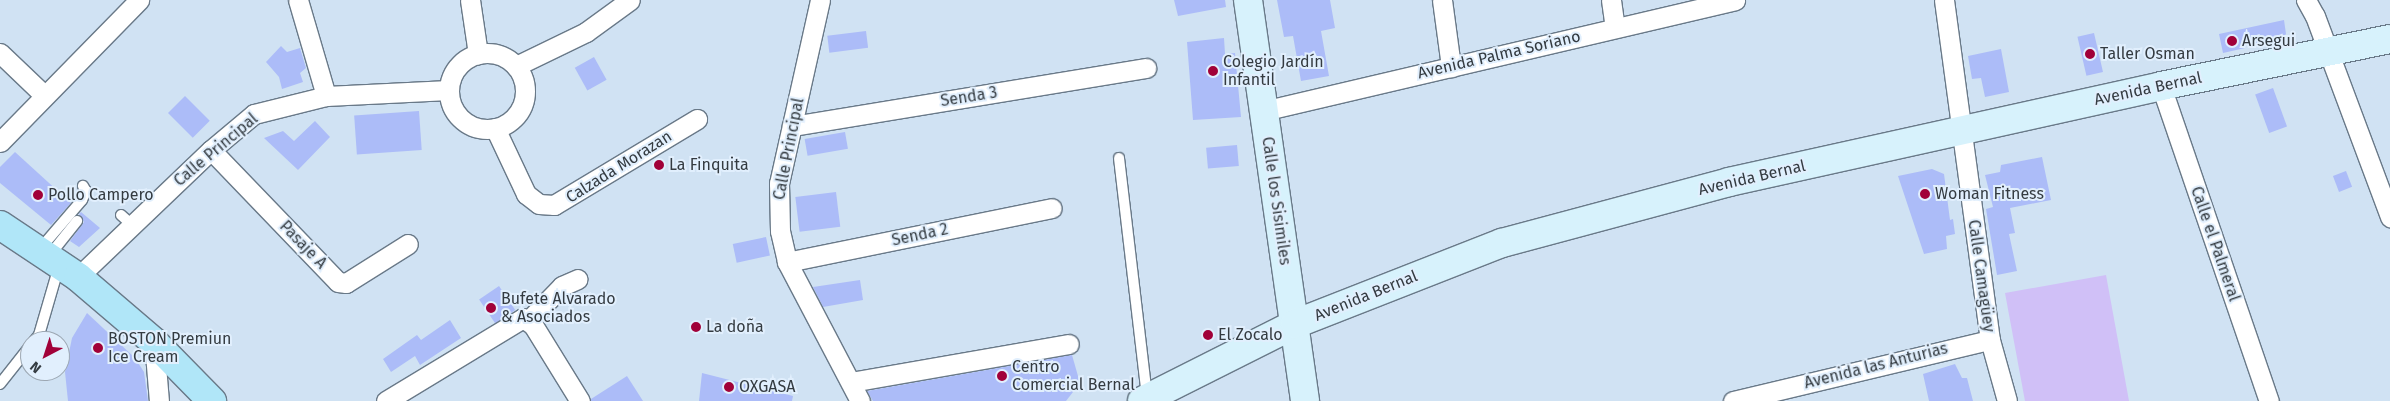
<!DOCTYPE html>
<meta charset="utf-8">
<style>
body{margin:0}
#map{position:relative;width:2390px;height:401px;overflow:hidden;background:#d0e2f3;font-family:"Fira Sans",sans-serif}
div>[style]{position:absolute}
[style*='--x']{left:calc(var(--x)*1px);top:calc(var(--y)*1px);width:calc(var(--w)*1px);rotate:calc(var(--a)*1deg)}
.green>*{inset:0;background:#d0c0f7}
.building>*{inset:0;background:#acbcf8;transform-origin:0 0}
.roads{filter:drop-shadow(1px 0 #697988) drop-shadow(-1px 0 #697988) drop-shadow(0 1px #697988) drop-shadow(0 -1px #697988)}
.service>*{height:10px;margin:-5px;padding:0 5px;transform-origin:5px;border-radius:5px;background:#fff}
.minor>*{height:19px;margin:-9.5px;padding:0 9.5px;transform-origin:9.5px;border-radius:9.5px;background:#fff}
.minor>.ring{margin:-9.5px;padding:0;box-sizing:content-box;background:none;border:19px solid #fff;border-radius:50%}
.secondary>*{height:28px;margin:-14px;padding:0 14px;transform-origin:14px;border-radius:14px;background:#d7f2fc}
.primary>*{height:28px;margin:-14px;padding:0 14px;transform-origin:14px;border-radius:14px;background:#b0e6f8}
.dots>*{width:14px;height:14px;translate:-50% -50%;box-sizing:border-box;border:2px solid #e1effd;border-radius:50%}
span{translate:-50% -50%;white-space:nowrap;text-align:center;line-height:1.15;-webkit-text-stroke:4px #e1effd;paint-order:stroke}
.poi-label{font-size:16px;color:#343b41}
.left{translate:0 -50%;text-align:left}
.street-label{font-size:16px;color:#343b41}
.north{position:absolute;left:20px;top:331px;width:50px;height:50px;box-sizing:border-box;background:#e1effd;border:1px solid #9ca7b2;border-radius:50%;rotate:220deg;font-size:14px;font-weight:700;line-height:20px;text-align:center;color:#343b41}
.north::after{content:'';display:block;margin:auto;width:18px;height:22px;background:#a10139;clip-path:polygon(50% 0,100% 100%,50% 72%,0 100%)}
</style>
<div id="map">
<div class="green">
<div style="clip-path:polygon(2106px 275px,2129px 401px,2025px 401px,2005px 293px)"></div>
</div>
<div class="building">
<div style="clip-path:polygon(1174px 0,1225px 0,1226px 7px,1178px 16px)"></div>
<div style="clip-path:polygon(1277px 0,1330px 0,1335px 28px,1321px 31px,1329px 76px,1301px 81px,1293px 36px,1284px 37px)"></div>
<div style="clip-path:polygon(2284px 20px,2286px 34px,2278px 43px,2245px 45px,2245px 48px,2223px 53px,2219px 34px)"></div>
<div style="left:866px;top:31px;width:17px;height:39px;rotate:83deg"></div>
<div style="left:2094px;top:33px;width:40px;height:17px;rotate:77deg"></div>
<div style="clip-path:polygon(1224px 38px,1225px 54px,1235px 53px,1241px 117px,1193px 120px,1187px 42px)"></div>
<div style="clip-path:polygon(281px 46px,287px 52px,300px 48px,306px 68px,300px 73px,303px 82px,282px 89px,279px 77px,266px 62px)"></div>
<div style="clip-path:polygon(2001px 49px,2009px 92px,1985px 97px,1981px 78px,1972px 79px,1968px 56px)"></div>
<div style="left:594px;top:57px;width:26px;height:22px;rotate:61deg"></div>
<div style="left:2273px;top:88px;width:41px;height:19px;rotate:70deg"></div>
<div style="left:185px;top:96px;width:35px;height:24px;rotate:45deg"></div>
<div style="left:419px;top:111px;width:39px;height:65px;rotate:86deg"></div>
<div style="clip-path:polygon(315px 121px,330px 137px,298px 170px,264px 138px,283px 131px,294px 141px)"></div>
<div style="left:845px;top:132px;width:17px;height:41px;rotate:80deg"></div>
<div style="left:1237px;top:145px;width:21px;height:31px;rotate:85deg"></div>
<div style="clip-path:polygon(15px 152px,71px 203px,51px 225px,0 183px,0 167px)"></div>
<div style="clip-path:polygon(2042px 157px,2051px 200px,2010px 208px,2015px 233px,2009px 234px,2017px 271px,1997px 275px,1986px 209px,1993px 207px,1985px 175px,2000px 172px,2001px 165px)"></div>
<div style="clip-path:polygon(1932px 169px,1944px 174px,1950px 220px,1953px 219px,1955px 234px,1946px 236px,1947px 249px,1924px 254px,1898px 176px)"></div>
<div style="left:2346px;top:171px;width:17px;height:14px;rotate:69deg"></div>
<div style="left:836px;top:192px;width:35px;height:41px;rotate:83deg"></div>
<div style="clip-path:polygon(81px 212px,100px 228px,79px 247px,70px 241px,84px 222px,79px 214px)"></div>
<div style="left:766px;top:237px;width:19px;height:34px;rotate:78deg"></div>
<div style="clip-path:polygon(860px 280px,863px 300px,823px 307px,813px 287px)"></div>
<div style="left:499px;top:286px;width:29px;height:24px;rotate:56deg"></div>
<div style="clip-path:polygon(87px 313px,135px 358px,144px 372px,148px 401px,68px 401px,65px 372px,72px 338px)"></div>
<div style="clip-path:polygon(450px 320px,461px 338px,420px 365px,415px 356px,391px 372px,383px 359px,417px 335px,421px 340px)"></div>
<div style="clip-path:polygon(1072px 355px,1080px 383px,1066px 401px,873px 401px,867px 391px)"></div>
<div style="clip-path:polygon(1955px 364px,1962px 378px,1967px 378px,1973px 401px,1929px 401px,1923px 374px)"></div>
<div style="clip-path:polygon(702px 373px,793px 396px,792px 401px,699px 401px)"></div>
<div style="clip-path:polygon(627px 376px,643px 401px,591px 401px,591px 399px)"></div>
</div>
<div class="roads">
<div class="service">
<div style="--x:1119;--y:158;--w:241;--a:83.3"></div>
<div style="--x:121;--y:215;--w:15;--a:42"></div>
<div style="--x:39;--y:250;--w:66;--a:-49.3"></div>
<div style="--x:82;--y:200;--w:10;--a:-66"></div>
<div style="--x:86;--y:191;--w:6;--a:-121"></div>
<div style="--x:49;--y:256;--w:45;--a:-51.3"></div>
<div style="--x:34;--y:341;--w:8;--a:-50"></div>
<div style="--x:39;--y:335;--w:72;--a:-73.8"></div>
<div style="--x:0;--y:384;--w:48;--a:-51.7"></div>
</div>
<div class="minor">
<div style="--x:298;--y:0;--w:100;--a:73.7"></div>
<div style="--x:470;--y:0;--w:55;--a:81.6"></div>
<div style="--x:820;--y:0;--w:188;--a:102.6"></div>
<div style="--x:779;--y:183;--w:48;--a:88.8"></div>
<div style="--x:780;--y:231;--w:32;--a:77"></div>
<div style="--x:787;--y:262;--w:157;--a:62.3"></div>
<div style="--x:1442;--y:0;--w:68;--a:82.3"></div>
<div style="--x:1611;--y:0;--w:27;--a:82"></div>
<div style="--x:1944;--y:0;--w:343;--a:82.3"></div>
<div style="--x:1990;--y:340;--w:63;--a:74.4"></div>
<div style="--x:2306;--y:0;--w:18;--a:61"></div>
<div style="--x:2315;--y:16;--w:215;--a:69.5"></div>
<div style="--x:0;--y:53;--w:61;--a:43.7"></div>
<div class="ring" style="left:449px;top:53px;width:57px;height:57px"></div>
<div style="--x:516;--y:66;--w:78;--a:-25.9"></div>
<div style="--x:586;--y:32;--w:54;--a:-36"></div>
<div style="--x:2161;--y:86;--w:333;--a:71.1"></div>
<div style="--x:1263;--y:111;--w:485;--a:-13.2"></div>
<div style="--x:792;--y:126;--w:359;--a:-9.3"></div>
<div style="--x:495;--y:128;--w:73;--a:64.8"></div>
<div style="--x:526;--y:194;--w:16;--a:38"></div>
<div style="--x:539;--y:204;--w:15;--a:4"></div>
<div style="--x:554;--y:205;--w:167;--a:-31"></div>
<div style="--x:0;--y:142;--w:199;--a:-45.6"></div>
<div style="--x:211;--y:150;--w:183;--a:46.1"></div>
<div style="--x:338;--y:282;--w:8;--a:7"></div>
<div style="--x:346;--y:283;--w:73;--a:-32.2"></div>
<div style="--x:787;--y:262;--w:270;--a:-11.5"></div>
<div style="--x:78;--y:277;--w:184;--a:-43.7"></div>
<div style="--x:211;--y:150;--w:56;--a:-39.9"></div>
<div style="--x:254;--y:114;--w:74;--a:-14"></div>
<div style="--x:326;--y:96;--w:123;--a:-2.8"></div>
<div style="--x:529;--y:320;--w:47;--a:-45.9"></div>
<div style="--x:562;--y:286;--w:17;--a:-24"></div>
<div style="--x:154;--y:342;--w:59;--a:85.2"></div>
<div style="--x:851;--y:382;--w:221;--a:-9.9"></div>
<div style="--x:386;--y:401;--w:160;--a:-31.2"></div>
<div style="--x:523;--y:318;--w:12;--a:35"></div>
<div style="--x:533;--y:325;--w:89;--a:58.3"></div>
<div style="--x:1733;--y:401;--w:264;--a:-13.4"></div>
</div>
<div class="secondary">
<div style="--x:1248;--y:0;--w:405;--a:81.9"></div>
<div style="--x:1142;--y:401;--w:171;--a:-26.7"></div>
<div style="--x:1295;--y:324;--w:222;--a:-21.4"></div>
<div style="--x:1502;--y:243;--w:235;--a:-15"></div>
<div style="--x:1729;--y:182;--w:443;--a:-12.5"></div>
<div style="--x:2161;--y:86;--w:234;--a:-11.6"></div>
</div>
<div class="primary">
<div style="--x:0;--y:225;--w:94;--a:33.7"></div>
<div style="--x:78;--y:277;--w:100;--a:40.5"></div>
<div style="--x:154;--y:342;--w:83;--a:45.5"></div>
</div>
</div>
<div class="dots">
<div style="left:2232px;top:41px;background:#a10139"></div>
<div style="left:2090px;top:54px;background:#a10139"></div>
<div style="left:1213px;top:71px;background:#a10139"></div>
<div style="left:659px;top:165px;background:#a10139"></div>
<div style="left:1925px;top:194px;background:#a10139"></div>
<div style="left:38px;top:195px;background:#a10139"></div>
<div style="left:491px;top:308px;background:#a10139"></div>
<div style="left:696px;top:327px;background:#a10139"></div>
<div style="left:1208px;top:335px;background:#a10139"></div>
<div style="left:98px;top:348px;background:#a10139"></div>
<div style="left:1002px;top:376px;background:#a10139"></div>
<div style="left:729px;top:387px;background:#a10139"></div>
</div>
<div class="poi-label">
<span class="left" style="left:2242px;top:41px">Arsegui</span>
<span class="left" style="left:2100px;top:54px">Taller Osman</span>
<span class="left" style="left:1223px;top:71px">Colegio Jardín<br>Infantil</span>
<span class="left" style="left:669px;top:165px">La Finquita</span>
<span class="left" style="left:1935px;top:194px">Woman Fitness</span>
<span class="left" style="left:48px;top:195px">Pollo Campero</span>
<span class="left" style="left:501px;top:308px">Bufete Alvarado<br>&amp; Asociados</span>
<span class="left" style="left:706px;top:327px">La doña</span>
<span class="left" style="left:1218px;top:335px">El Zocalo</span>
<span class="left" style="left:108px;top:348px">BOSTON Premiun<br>Ice Cream</span>
<span class="left" style="left:1012px;top:376px">Centro<br>Comercial Bernal</span>
<span class="left" style="left:739px;top:387px">OXGASA</span>
</div>
<div class="street-label">
<span style="left:1499px;top:55px;rotate:-13deg">Avenida Palma Soriano</span>
<span style="left:2148px;top:89px;rotate:-12deg">Avenida Bernal</span>
<span style="left:969px;top:97px;rotate:-9deg">Senda 3</span>
<span style="left:789px;top:149px;rotate:-79deg">Calle Principal</span>
<span style="left:216px;top:150px;rotate:-40deg">Calle Principal</span>
<span style="left:619px;top:167px;rotate:-32deg">Calzada Morazan</span>
<span style="left:1752px;top:178px;rotate:-13deg">Avenida Bernal</span>
<span style="left:1276px;top:201px;rotate:82deg">Calle los Sisimiles</span>
<span style="left:920px;top:235px;rotate:-12deg">Senda 2</span>
<span style="left:2215px;top:244px;rotate:71deg">Calle el Palmeral</span>
<span style="left:303px;top:245px;rotate:46deg">Pasaje A</span>
<span style="left:1981px;top:276px;rotate:82deg">Calle Camagüey</span>
<span style="left:1366px;top:296px;rotate:-22deg">Avenida Bernal</span>
<span style="left:1876px;top:366px;rotate:-14deg">Avenida las Anturias</span>
</div>
<div class="north">N</div>
</div>
